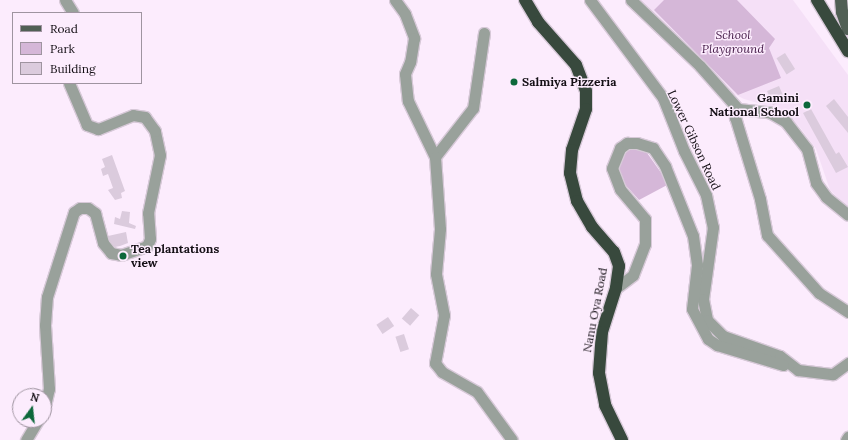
<!DOCTYPE html>
<style>
body{margin:0}
#map{position:relative;width:848px;height:440px;overflow:hidden;background:#fcecfd;font-family:Lora,serif}
div>[style]{position:absolute}
[style*='--x']{left:calc(var(--x)*1px);top:calc(var(--y)*1px);width:calc(var(--w)*1px);rotate:calc(var(--a)*1deg)}
.built>*{inset:0;background:#f5e0f7}
.green>*{inset:0;background:#d5b7d8}
.building>*{inset:0;background:#dbcbdd;transform-origin:0 0}
.roads{filter:drop-shadow(1px 0 #d7c9d8) drop-shadow(-1px 0 #d7c9d8) drop-shadow(0 1px #d7c9d8) drop-shadow(0 -1px #d7c9d8)}
.minor>*{height:11px;margin:-5.5px;padding:0 5.5px;transform-origin:5.5px;border-radius:5.5px;background:#99a19b}
.major>*{height:12px;margin:-6px;padding:0 6px;transform-origin:6px;border-radius:6px;background:#516055}
.highway>*{height:12px;margin:-6px;padding:0 6px;transform-origin:6px;border-radius:6px;background:#38493d}
.dots>*{width:11px;height:11px;translate:-50% -50%;box-sizing:border-box;border:2px solid #fcecfd;border-radius:50%}
span{translate:-50% -50%;white-space:nowrap;text-align:center;line-height:1.15;-webkit-text-stroke:3px #fcecfd;paint-order:stroke}
.park-label{font-size:12px;color:#421846;font-style:italic}
.poi-label{font-size:12px;color:#140f15;font-weight:700}
.left{translate:0 -50%;text-align:left}
.right{translate:-100% -50%;text-align:right}
.street-label{font-size:12px;color:#140f15}
.legend{position:absolute;left:12px;top:12px;width:130px;height:72px;box-sizing:border-box;background:#fcecfd;border:1px solid #9f94a0;margin:0;padding:5px 7px;list-style:none;font-size:12px;color:#140f15}
.legend li{display:flex;align-items:center;gap:8px;height:20px}
.legend b{width:20px;border:1px solid #9f94a0}
.north{position:absolute;left:12px;top:388px;width:40px;height:40px;box-sizing:border-box;background:#fcecfd;border:1px solid #9f94a0;border-radius:50%;rotate:15deg;font-size:11px;font-weight:700;line-height:16px;text-align:center;color:#140f15}
.north::after{content:'';display:block;margin:auto;width:14px;height:18px;background:#0d683b;clip-path:polygon(50% 0,100% 100%,50% 72%,0 100%)}
</style>
<div id="map">
<div class="built">
<div style="clip-path:polygon(639px 0,793px 0,848px 75px,848px 208px,830px 190px,816px 149px,798px 125px,772px 107px,744px 99px,732px 93px)"></div>
</div>
<div class="green">
<div style="clip-path:polygon(664px 0,737px 0,775px 39px,769px 48px,781px 78px,738px 95px,654px 10px)"></div>
<div style="clip-path:polygon(626px 147px,645px 150px,669px 184px,639px 200px,621px 180px,617px 163px)"></div>
</div>
<div class="building">
<div style="left:785px;top:53px;width:19px;height:10px;rotate:58deg"></div>
<div style="left:779px;top:86px;width:15px;height:13px;rotate:67deg"></div>
<div style="clip-path:polygon(834px 99px,848px 117px,848px 133px,826px 106px)"></div>
<div style="clip-path:polygon(811px 109px,836px 154px,839px 152px,848px 167px,836px 173px,803px 113px)"></div>
<div style="clip-path:polygon(112px 155px,125px 191px,121px 193px,122px 198px,115px 200px,108px 190px,113px 188px,108px 174px,103px 176px,101px 169px,105px 167px,102px 159px)"></div>
<div style="clip-path:polygon(122px 211px,130px 212px,129px 223px,136px 226px,135px 229px,114px 224px,115px 217px,120px 219px)"></div>
<div style="clip-path:polygon(126px 232px,128px 243px,120px 246px,115px 247px,109px 240px,108px 236px)"></div>
<div style="left:411px;top:308px;width:11px;height:14px;rotate:41deg"></div>
<div style="left:388px;top:317px;width:11px;height:14px;rotate:56deg"></div>
<div style="left:404px;top:334px;width:16px;height:9px;rotate:72deg"></div>
</div>
<div class="roads">
<div class="minor">
<div style="--x:65;--y:0;--w:15;--a:58"></div>
<div style="--x:395;--y:0;--w:17;--a:54"></div>
<div style="--x:405;--y:14;--w:26;--a:69"></div>
<div style="--x:414;--y:38;--w:24;--a:99"></div>
<div style="--x:410;--y:62;--w:13;--a:113"></div>
<div style="--x:405;--y:74;--w:27;--a:84"></div>
<div style="--x:408;--y:101;--w:62;--a:64.3"></div>
<div style="--x:590;--y:0;--w:122;--a:53.3"></div>
<div style="--x:663;--y:98;--w:57;--a:68.4"></div>
<div style="--x:684;--y:151;--w:49;--a:63.4"></div>
<div style="--x:706;--y:195;--w:33;--a:78"></div>
<div style="--x:713;--y:227;--w:73;--a:97.9"></div>
<div style="--x:703;--y:299;--w:21;--a:79"></div>
<div style="--x:707;--y:320;--w:23;--a:45"></div>
<div style="--x:723;--y:336;--w:60;--a:19.3"></div>
<div style="--x:780;--y:356;--w:23;--a:38"></div>
<div style="--x:798;--y:370;--w:35;--a:7"></div>
<div style="--x:833;--y:374;--w:19;--a:-36"></div>
<div style="--x:631;--y:0;--w:95;--a:43.7"></div>
<div style="--x:700;--y:66;--w:57;--a:48.5"></div>
<div style="--x:484;--y:33;--w:76;--a:98.3"></div>
<div style="--x:473;--y:108;--w:62;--a:127.8"></div>
<div style="--x:435;--y:157;--w:72;--a:86"></div>
<div style="--x:440;--y:229;--w:45;--a:95.1"></div>
<div style="--x:436;--y:274;--w:42;--a:79"></div>
<div style="--x:444;--y:315;--w:49;--a:100.6"></div>
<div style="--x:435;--y:363;--w:11;--a:52"></div>
<div style="--x:442;--y:372;--w:40;--a:29.7"></div>
<div style="--x:477;--y:392;--w:59;--a:53.9"></div>
<div style="--x:738;--y:109;--w:9;--a:111"></div>
<div style="--x:735;--y:117;--w:86;--a:73"></div>
<div style="--x:760;--y:199;--w:37;--a:79"></div>
<div style="--x:767;--y:235;--w:78;--a:48.1"></div>
<div style="--x:819;--y:293;--w:35;--a:33"></div>
<div style="--x:738;--y:109;--w:31;--a:6"></div>
<div style="--x:769;--y:112;--w:20;--a:30"></div>
<div style="--x:786;--y:122;--w:34;--a:52"></div>
<div style="--x:807;--y:149;--w:35;--a:75"></div>
<div style="--x:816;--y:183;--w:17;--a:54"></div>
<div style="--x:826;--y:197;--w:28;--a:39"></div>
<div style="--x:616;--y:288;--w:21;--a:-37"></div>
<div style="--x:633;--y:275;--w:33;--a:-69"></div>
<div style="--x:645;--y:244;--w:25;--a:-90"></div>
<div style="--x:645;--y:219;--w:39;--a:-130"></div>
<div style="--x:620;--y:189;--w:22;--a:-111"></div>
<div style="--x:612;--y:168;--w:22;--a:-68"></div>
<div style="--x:620;--y:148;--w:9;--a:-36"></div>
<div style="--x:627;--y:143;--w:10;--a:0"></div>
<div style="--x:637;--y:143;--w:17;--a:17"></div>
<div style="--x:653;--y:148;--w:22;--a:56"></div>
<div style="--x:665;--y:166;--w:75;--a:68.2"></div>
<div style="--x:693;--y:236;--w:29;--a:82"></div>
<div style="--x:697;--y:265;--w:44;--a:96.5"></div>
<div style="--x:692;--y:309;--w:34;--a:62"></div>
<div style="--x:708;--y:339;--w:11;--a:34"></div>
<div style="--x:717;--y:345;--w:69;--a:16.9"></div>
<div style="--x:44;--y:410;--w:22;--a:-77"></div>
<div style="--x:49;--y:389;--w:64;--a:-93.6"></div>
<div style="--x:45;--y:325;--w:28;--a:-86"></div>
<div style="--x:47;--y:297;--w:89;--a:-72.4"></div>
<div style="--x:74;--y:212;--w:7;--a:-34"></div>
<div style="--x:80;--y:208;--w:8;--a:0"></div>
<div style="--x:88;--y:208;--w:9;--a:36"></div>
<div style="--x:95;--y:213;--w:31;--a:75"></div>
<div style="--x:103;--y:243;--w:13;--a:51"></div>
<div style="--x:111;--y:253;--w:10;--a:11"></div>
<div style="--x:121;--y:255;--w:28;--a:-19"></div>
<div style="--x:147;--y:246;--w:8;--a:-67"></div>
<div style="--x:150;--y:239;--w:26;--a:-94"></div>
<div style="--x:148;--y:213;--w:59;--a:-78.3"></div>
<div style="--x:160;--y:155;--w:25;--a:-102"></div>
<div style="--x:155;--y:131;--w:17;--a:-126"></div>
<div style="--x:145;--y:117;--w:12;--a:-171"></div>
<div style="--x:133;--y:115;--w:38;--a:158"></div>
<div style="--x:98;--y:129;--w:12;--a:-160"></div>
<div style="--x:87;--y:125;--w:46;--a:-113.2"></div>
<div style="--x:26;--y:440;--w:23;--a:-59"></div>
<div style="--x:846;--y:440;--w:4;--a:-56"></div>
</div>
<div class="major">
<div style="--x:841;--y:0;--w:12;--a:85"></div>
<div style="--x:842;--y:12;--w:18;--a:71"></div>
</div>
<div class="highway">
<div style="--x:525;--y:0;--w:26;--a:59"></div>
<div style="--x:538;--y:22;--w:57;--a:48.5"></div>
<div style="--x:576;--y:65;--w:28;--a:69"></div>
<div style="--x:586;--y:91;--w:18;--a:90"></div>
<div style="--x:586;--y:109;--w:43;--a:108.9"></div>
<div style="--x:572;--y:150;--w:23;--a:95"></div>
<div style="--x:570;--y:173;--w:29;--a:76"></div>
<div style="--x:577;--y:201;--w:30;--a:60"></div>
<div style="--x:592;--y:227;--w:33;--a:49"></div>
<div style="--x:614;--y:252;--w:15;--a:70"></div>
<div style="--x:619;--y:266;--w:22;--a:98"></div>
<div style="--x:616;--y:288;--w:46;--a:107.7"></div>
<div style="--x:602;--y:332;--w:41;--a:94.2"></div>
<div style="--x:599;--y:373;--w:33;--a:79"></div>
<div style="--x:605;--y:405;--w:39;--a:64"></div>
<div style="--x:817;--y:0;--w:60;--a:58.7"></div>
</div>
</div>
<div class="dots">
<div style="left:514px;top:82px;background:#0d683b"></div>
<div style="left:807px;top:105px;background:#0d683b"></div>
<div style="left:123px;top:256px;background:#0d683b"></div>
</div>
<div class="park-label">
<span style="left:733px;top:42px">School<br>Playground</span>
</div>
<div class="poi-label">
<span class="left" style="left:522px;top:82px">Salmiya Pizzeria</span>
<span class="right" style="left:799px;top:105px">Gamini<br>National School</span>
<span class="left" style="left:131px;top:256px">Tea plantations<br>view</span>
</div>
<div class="street-label">
<span style="left:694px;top:140px;rotate:65deg">Lower Gibson Road</span>
<span style="left:595px;top:310px;rotate:-79deg">Nanu Oya Road</span>
</div>
<ul class="legend">
<li><b style="height:5px;background:#516055"></b>Road</li>
<li><b style="height:11px;background:#d5b7d8"></b>Park</li>
<li><b style="height:11px;background:#dbcbdd"></b>Building</li>
</ul>
<div class="north">N</div>
</div>
